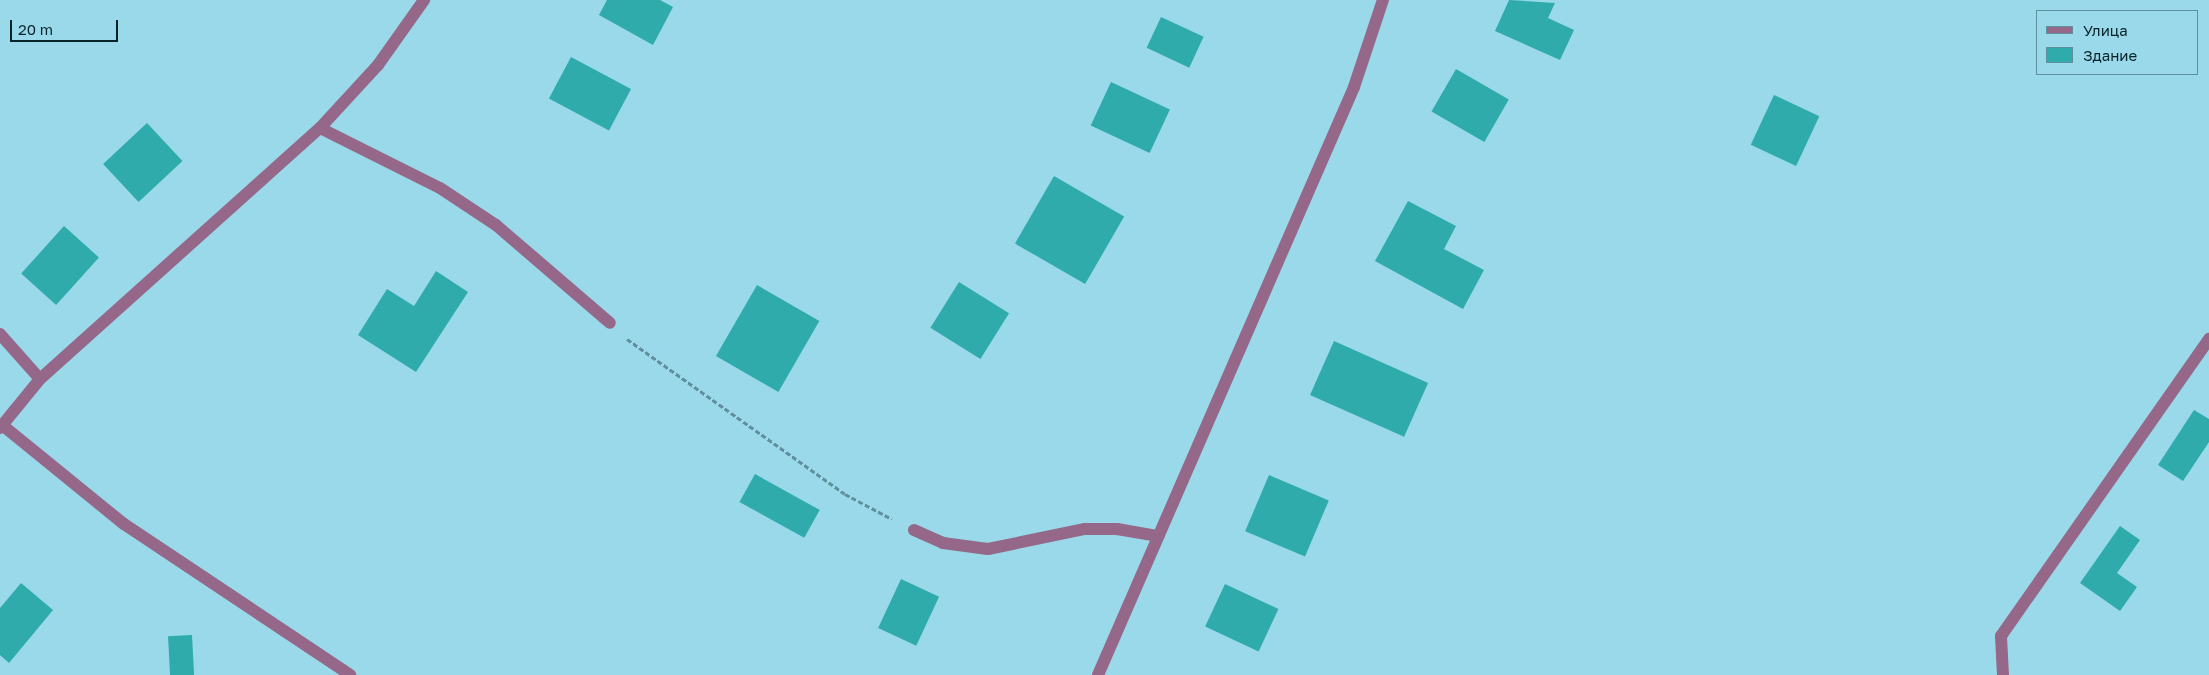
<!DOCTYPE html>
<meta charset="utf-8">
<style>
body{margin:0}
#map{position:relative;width:2209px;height:675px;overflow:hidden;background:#9ad9ea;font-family:"Golos Text",sans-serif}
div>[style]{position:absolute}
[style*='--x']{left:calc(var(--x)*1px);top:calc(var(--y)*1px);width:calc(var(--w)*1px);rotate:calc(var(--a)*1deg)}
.building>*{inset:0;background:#2fabac;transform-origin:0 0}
.path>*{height:3px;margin-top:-1.5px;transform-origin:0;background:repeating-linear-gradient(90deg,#60909d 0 5px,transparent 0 7.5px)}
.minor>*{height:12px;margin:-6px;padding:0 6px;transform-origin:6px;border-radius:6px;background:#956889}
span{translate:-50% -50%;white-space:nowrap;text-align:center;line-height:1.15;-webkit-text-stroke:4px #9ad9ea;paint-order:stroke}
.legend{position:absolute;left:2036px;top:10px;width:162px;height:65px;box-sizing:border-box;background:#9ad9ea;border:1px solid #60909d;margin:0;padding:6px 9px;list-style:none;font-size:15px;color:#082329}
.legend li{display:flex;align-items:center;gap:10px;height:25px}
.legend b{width:25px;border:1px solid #60909d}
.scale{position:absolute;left:10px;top:20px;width:108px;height:22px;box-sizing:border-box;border:2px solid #082329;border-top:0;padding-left:6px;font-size:15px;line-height:18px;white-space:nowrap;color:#082329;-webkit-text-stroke:4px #9ad9ea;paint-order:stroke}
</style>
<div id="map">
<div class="building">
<div style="clip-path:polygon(607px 0,660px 0,673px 7px,653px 45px,599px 15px)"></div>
<div style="clip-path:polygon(1509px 0,1555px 3px,1548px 18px,1574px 30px,1560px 60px,1495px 31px)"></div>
<div style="left:1161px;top:17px;width:47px;height:34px;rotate:25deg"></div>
<div style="left:571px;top:57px;width:68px;height:47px;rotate:28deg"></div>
<div style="left:1456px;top:69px;width:61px;height:49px;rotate:30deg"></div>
<div style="left:1111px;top:82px;width:65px;height:48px;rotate:25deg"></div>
<div style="left:1774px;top:95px;width:50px;height:55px;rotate:25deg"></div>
<div style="left:147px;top:123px;width:52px;height:60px;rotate:47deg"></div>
<div style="left:1054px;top:176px;width:81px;height:78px;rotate:30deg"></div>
<div style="clip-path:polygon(1408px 201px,1456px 226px,1444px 249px,1484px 270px,1463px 309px,1375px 261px)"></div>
<div style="left:64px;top:226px;width:47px;height:64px;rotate:42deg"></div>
<div style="clip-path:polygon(436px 271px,468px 292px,416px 372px,358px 335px,387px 289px,414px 306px)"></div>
<div style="left:959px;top:282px;width:59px;height:54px;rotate:32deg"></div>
<div style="left:757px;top:285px;width:72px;height:82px;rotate:30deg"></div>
<div style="left:1334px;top:341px;width:103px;height:59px;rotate:24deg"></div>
<div style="clip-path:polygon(2194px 410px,2209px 419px,2209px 442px,2183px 481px,2158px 465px)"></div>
<div style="left:755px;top:474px;width:74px;height:32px;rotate:29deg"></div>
<div style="left:1269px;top:475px;width:65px;height:61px;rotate:23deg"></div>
<div style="clip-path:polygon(2120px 526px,2140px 540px,2117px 573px,2137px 587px,2120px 611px,2080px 583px)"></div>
<div style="left:901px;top:579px;width:42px;height:54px;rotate:25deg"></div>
<div style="clip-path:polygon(21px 583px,53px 610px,9px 663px,0 655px,0 608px)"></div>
<div style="left:1225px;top:584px;width:59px;height:47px;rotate:25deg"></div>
<div style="left:192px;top:635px;width:40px;height:24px;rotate:87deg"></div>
</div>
<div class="path">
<div style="--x:627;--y:339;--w:267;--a:35.4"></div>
<div style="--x:845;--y:494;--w:53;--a:28"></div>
</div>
<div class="minor">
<div style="--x:320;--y:128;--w:134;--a:26.6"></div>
<div style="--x:440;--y:188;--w:67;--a:33.5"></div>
<div style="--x:496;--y:225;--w:150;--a:40.7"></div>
<div style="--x:0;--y:334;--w:60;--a:48.4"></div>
<div style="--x:2;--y:425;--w:157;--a:39.1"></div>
<div style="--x:124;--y:524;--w:272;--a:33.7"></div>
<div style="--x:0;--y:428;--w:63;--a:-50.8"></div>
<div style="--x:40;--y:379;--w:376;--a:-41.9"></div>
<div style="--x:320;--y:128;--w:86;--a:-47.4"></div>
<div style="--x:378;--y:65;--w:80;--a:-54.7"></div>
<div style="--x:914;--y:530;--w:32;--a:24"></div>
<div style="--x:943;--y:543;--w:45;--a:7.6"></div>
<div style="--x:988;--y:549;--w:99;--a:-11.7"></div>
<div style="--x:1085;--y:529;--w:32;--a:0"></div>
<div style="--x:1117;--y:529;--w:42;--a:9.7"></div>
<div style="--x:1098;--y:675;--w:641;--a:-66.47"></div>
<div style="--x:1354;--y:87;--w:92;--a:-71.6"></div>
<div style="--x:2003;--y:675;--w:39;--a:-93"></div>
<div style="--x:2001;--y:636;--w:363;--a:-55"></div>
</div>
<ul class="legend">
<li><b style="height:6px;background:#956889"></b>Улица</li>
<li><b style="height:14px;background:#2fabac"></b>Здание</li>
</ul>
<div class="scale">20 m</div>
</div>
